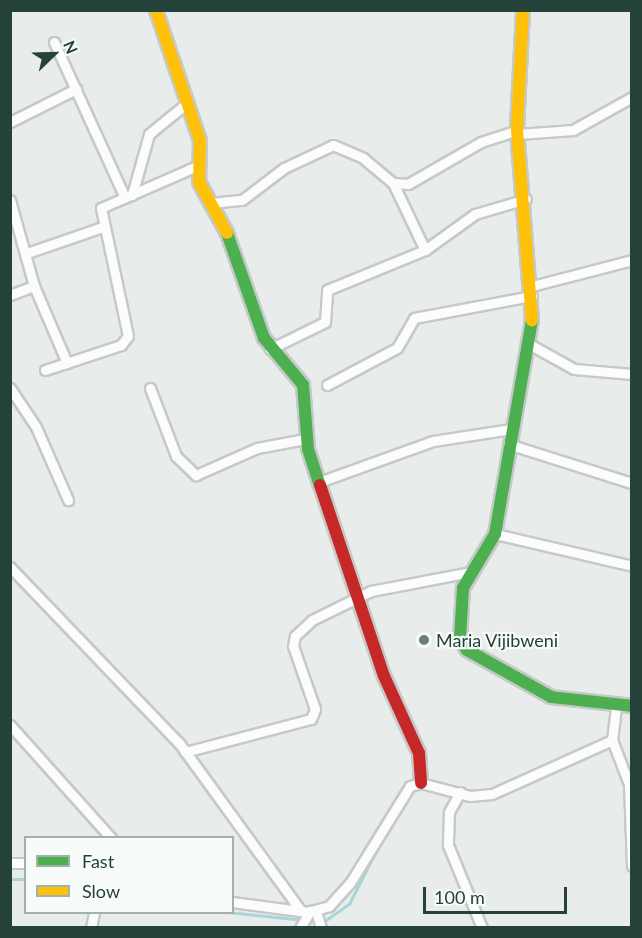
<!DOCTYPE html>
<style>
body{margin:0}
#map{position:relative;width:642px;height:938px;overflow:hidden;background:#e8edeb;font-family:Lato,sans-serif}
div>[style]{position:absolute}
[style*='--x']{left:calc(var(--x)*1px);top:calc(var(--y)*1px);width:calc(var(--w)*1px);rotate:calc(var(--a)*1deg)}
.stream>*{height:3px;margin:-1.5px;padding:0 1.5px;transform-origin:1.5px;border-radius:1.5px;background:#a9d4db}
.roads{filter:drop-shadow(2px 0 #c5cac8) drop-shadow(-2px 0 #c5cac8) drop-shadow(0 2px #c5cac8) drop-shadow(0 -2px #c5cac8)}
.street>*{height:9px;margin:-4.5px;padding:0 4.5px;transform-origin:4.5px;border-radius:4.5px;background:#fcfcfc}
.fast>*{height:12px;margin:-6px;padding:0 6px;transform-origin:6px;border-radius:6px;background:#4caf50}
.slow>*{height:12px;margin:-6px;padding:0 6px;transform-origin:6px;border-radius:6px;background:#ffc107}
.jam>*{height:12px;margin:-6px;padding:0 6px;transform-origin:6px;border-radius:6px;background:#c62828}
.dots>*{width:16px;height:16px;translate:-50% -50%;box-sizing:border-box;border:3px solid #f7fbf9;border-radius:50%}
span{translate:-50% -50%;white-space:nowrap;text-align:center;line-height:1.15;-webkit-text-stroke:4.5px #f7fbf9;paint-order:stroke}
.poi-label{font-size:18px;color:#24423a}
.left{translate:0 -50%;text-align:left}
.frame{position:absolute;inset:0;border:12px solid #24423a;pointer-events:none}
.legend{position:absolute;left:24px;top:836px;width:210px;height:78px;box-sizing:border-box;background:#f7fbf9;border:2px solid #a3b1ad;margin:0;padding:8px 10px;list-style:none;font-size:18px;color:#24423a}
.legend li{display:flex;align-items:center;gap:12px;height:30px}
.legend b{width:30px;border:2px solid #a3b1ad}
.north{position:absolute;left:24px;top:24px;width:60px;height:60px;-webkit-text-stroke:4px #f7fbf9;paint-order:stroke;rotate:67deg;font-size:16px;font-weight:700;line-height:24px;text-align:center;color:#24423a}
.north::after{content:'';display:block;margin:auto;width:21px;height:27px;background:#24423a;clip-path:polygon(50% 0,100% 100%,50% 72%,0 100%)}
.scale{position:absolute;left:423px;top:887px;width:144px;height:27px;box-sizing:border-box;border:3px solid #24423a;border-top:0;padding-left:8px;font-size:18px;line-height:21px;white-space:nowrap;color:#24423a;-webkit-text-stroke:4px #f7fbf9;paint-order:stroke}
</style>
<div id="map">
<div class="stream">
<div style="--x:10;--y:879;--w:16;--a:0"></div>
<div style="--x:227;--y:912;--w:97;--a:5.9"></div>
<div style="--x:323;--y:922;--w:32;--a:-35"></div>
<div style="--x:349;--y:904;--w:66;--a:-63"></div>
</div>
<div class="roads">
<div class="street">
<div style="--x:54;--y:42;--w:171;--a:65.5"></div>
<div style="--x:10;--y:122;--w:74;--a:-26.6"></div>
<div style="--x:518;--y:134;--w:55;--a:-4.2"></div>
<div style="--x:573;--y:130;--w:68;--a:-29.2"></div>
<div style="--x:393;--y:183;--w:74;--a:64.5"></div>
<div style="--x:132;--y:195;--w:63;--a:-74.4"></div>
<div style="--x:149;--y:134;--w:49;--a:-39.2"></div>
<div style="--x:10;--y:200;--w:89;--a:74.4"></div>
<div style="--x:34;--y:286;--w:84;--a:66.8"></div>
<div style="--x:211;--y:203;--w:31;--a:-6"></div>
<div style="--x:242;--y:200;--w:53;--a:-37.3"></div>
<div style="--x:284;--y:168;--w:54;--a:-25.1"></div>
<div style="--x:333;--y:145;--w:33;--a:23"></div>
<div style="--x:363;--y:158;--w:39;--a:40"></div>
<div style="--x:393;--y:183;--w:15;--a:4"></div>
<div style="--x:408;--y:184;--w:84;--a:-29.9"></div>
<div style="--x:481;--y:142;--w:38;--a:-18"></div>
<div style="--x:27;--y:253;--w:79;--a:-19.1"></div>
<div style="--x:532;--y:286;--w:103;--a:-14.6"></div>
<div style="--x:10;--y:295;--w:26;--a:-21"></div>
<div style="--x:529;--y:344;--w:51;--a:29.1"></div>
<div style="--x:574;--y:369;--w:58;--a:4.9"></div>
<div style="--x:270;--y:349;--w:61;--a:-26.1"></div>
<div style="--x:325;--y:322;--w:32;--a:-86"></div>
<div style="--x:327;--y:290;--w:106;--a:-22.2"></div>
<div style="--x:425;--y:250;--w:62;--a:-35.8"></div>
<div style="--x:475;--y:214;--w:53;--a:-16.4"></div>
<div style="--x:45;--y:370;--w:80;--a:-18.2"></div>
<div style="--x:121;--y:345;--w:11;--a:-52"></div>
<div style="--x:128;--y:336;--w:131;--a:-101.9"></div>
<div style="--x:101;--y:208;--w:105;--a:-23.6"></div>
<div style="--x:327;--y:385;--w:79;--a:-27.9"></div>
<div style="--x:397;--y:348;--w:34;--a:-60"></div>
<div style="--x:414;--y:318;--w:120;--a:-10.6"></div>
<div style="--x:10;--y:388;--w:47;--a:56.3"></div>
<div style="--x:36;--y:427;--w:80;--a:66.3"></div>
<div style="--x:150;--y:388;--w:73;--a:69.1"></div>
<div style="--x:176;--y:456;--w:28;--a:44"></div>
<div style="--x:196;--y:475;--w:67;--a:-23.9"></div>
<div style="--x:257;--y:448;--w:49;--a:-10.6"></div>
<div style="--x:508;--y:444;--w:130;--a:17.5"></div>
<div style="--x:319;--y:482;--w:121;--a:-19.8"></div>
<div style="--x:433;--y:441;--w:79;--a:-8.7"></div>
<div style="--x:495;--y:534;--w:141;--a:13.1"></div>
<div style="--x:10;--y:567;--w:244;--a:46.2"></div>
<div style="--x:179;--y:743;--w:208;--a:54"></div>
<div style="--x:10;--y:725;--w:152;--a:48.2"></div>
<div style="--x:612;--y:740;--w:47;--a:68.9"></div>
<div style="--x:629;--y:784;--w:82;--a:87.9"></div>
<div style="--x:185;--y:752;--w:130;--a:-14.7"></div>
<div style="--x:311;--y:719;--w:11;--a:-68"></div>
<div style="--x:315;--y:709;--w:67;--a:-109.2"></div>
<div style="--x:293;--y:646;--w:10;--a:-79"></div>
<div style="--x:295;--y:636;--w:23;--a:-43"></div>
<div style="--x:312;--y:620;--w:66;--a:-26.2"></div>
<div style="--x:371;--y:591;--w:102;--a:-10.8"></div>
<div style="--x:460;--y:792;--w:23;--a:119"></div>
<div style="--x:449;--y:812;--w:33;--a:92"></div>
<div style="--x:448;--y:845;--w:90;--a:67.7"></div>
<div style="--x:10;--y:863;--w:16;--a:0"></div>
<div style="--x:232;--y:902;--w:76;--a:7.6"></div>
<div style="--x:307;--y:912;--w:23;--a:-15"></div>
<div style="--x:329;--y:906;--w:31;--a:-48"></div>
<div style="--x:350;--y:883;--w:114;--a:-58.3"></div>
<div style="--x:410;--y:786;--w:11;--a:-15"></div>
<div style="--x:421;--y:783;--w:51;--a:14.9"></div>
<div style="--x:470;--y:796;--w:22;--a:-5"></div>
<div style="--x:492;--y:794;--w:132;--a:-24.2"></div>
<div style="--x:612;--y:740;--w:34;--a:-83"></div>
<div style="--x:316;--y:911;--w:18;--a:74"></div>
<div style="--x:91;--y:928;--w:16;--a:-79"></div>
<div style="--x:300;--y:928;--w:20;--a:-60"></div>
</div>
<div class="fast">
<div style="--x:227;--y:233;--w:111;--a:70.6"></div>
<div style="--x:264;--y:338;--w:61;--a:50.3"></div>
<div style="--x:303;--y:385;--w:64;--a:85.5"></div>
<div style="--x:308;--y:449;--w:38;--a:72"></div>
<div style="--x:532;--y:320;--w:217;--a:99.8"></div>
<div style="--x:495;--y:534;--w:63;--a:120.7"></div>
<div style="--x:463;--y:588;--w:51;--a:93.4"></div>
<div style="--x:460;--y:639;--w:13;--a:58"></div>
<div style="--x:467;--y:650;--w:96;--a:29.2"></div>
<div style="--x:551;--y:697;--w:81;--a:6.3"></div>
</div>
<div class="slow">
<div style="--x:156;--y:10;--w:138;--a:71.4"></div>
<div style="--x:200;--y:141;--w:41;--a:91.4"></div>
<div style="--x:199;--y:182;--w:58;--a:61.2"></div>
<div style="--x:523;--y:10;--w:120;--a:92.9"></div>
<div style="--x:517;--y:130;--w:191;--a:85.5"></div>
</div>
<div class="jam">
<div style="--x:320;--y:485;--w:201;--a:71.5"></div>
<div style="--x:384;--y:676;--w:85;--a:65.6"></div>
<div style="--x:419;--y:753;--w:30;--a:86"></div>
</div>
</div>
<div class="dots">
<div style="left:424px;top:640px;background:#697e78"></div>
</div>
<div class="poi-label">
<span class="left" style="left:436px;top:640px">Maria Vijibweni</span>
</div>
<div class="frame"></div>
<ul class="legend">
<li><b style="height:8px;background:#4caf50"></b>Fast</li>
<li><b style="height:8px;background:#ffc107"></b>Slow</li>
</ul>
<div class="north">N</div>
<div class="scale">100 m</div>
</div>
